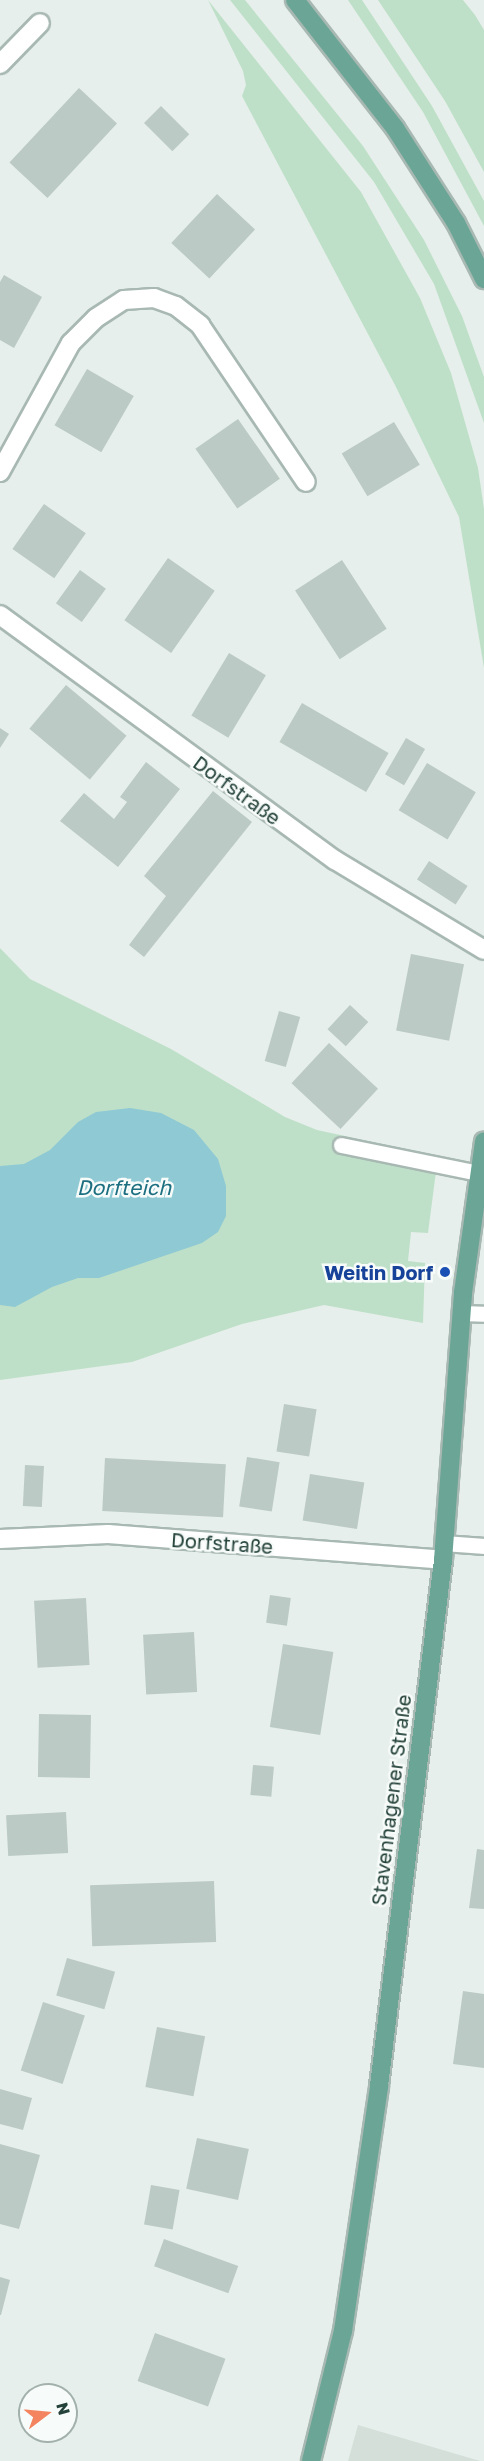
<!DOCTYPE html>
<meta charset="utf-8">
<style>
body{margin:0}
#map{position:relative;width:484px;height:2461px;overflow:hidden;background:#e6efeb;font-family:"Golos Text",sans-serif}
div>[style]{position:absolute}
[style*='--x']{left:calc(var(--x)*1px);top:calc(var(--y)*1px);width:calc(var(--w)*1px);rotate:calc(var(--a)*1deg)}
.built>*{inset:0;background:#d4dfda}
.green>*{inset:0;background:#bfe0c8}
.water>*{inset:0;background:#8ec9d4}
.building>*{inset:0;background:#bbcac4;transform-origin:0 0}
.roads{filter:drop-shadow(2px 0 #a8b8b2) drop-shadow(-2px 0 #a8b8b2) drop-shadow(0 2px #a8b8b2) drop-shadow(0 -2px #a8b8b2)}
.service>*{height:15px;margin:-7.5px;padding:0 7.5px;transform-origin:7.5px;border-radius:7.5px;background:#fff}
.minor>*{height:18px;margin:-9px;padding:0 9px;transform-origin:9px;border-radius:9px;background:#fff}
.primary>*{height:18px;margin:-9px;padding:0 9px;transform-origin:9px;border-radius:9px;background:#6aa596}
.dots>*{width:16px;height:16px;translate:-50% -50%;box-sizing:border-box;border:3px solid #f7fbf9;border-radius:50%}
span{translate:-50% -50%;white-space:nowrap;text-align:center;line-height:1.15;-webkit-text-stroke:5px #f7fbf9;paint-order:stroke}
.street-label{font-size:20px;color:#24423a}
.transit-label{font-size:20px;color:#164399;font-weight:700}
.right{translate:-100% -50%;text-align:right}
.water-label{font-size:21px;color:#1c6f80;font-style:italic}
.north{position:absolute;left:18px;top:2383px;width:60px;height:60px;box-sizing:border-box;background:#f7fbf9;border:2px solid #a3b1ad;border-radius:50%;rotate:74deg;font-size:16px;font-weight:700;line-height:24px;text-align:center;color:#24423a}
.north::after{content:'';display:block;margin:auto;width:21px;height:27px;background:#f4845f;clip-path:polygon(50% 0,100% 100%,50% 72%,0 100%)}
</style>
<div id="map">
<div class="built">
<div style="clip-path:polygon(358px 2425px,480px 2461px,348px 2461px)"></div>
</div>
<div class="green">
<div style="clip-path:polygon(208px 0,361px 192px,420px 298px,451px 373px,478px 468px,484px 509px,484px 668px,459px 517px,395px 385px,242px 96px,246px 85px,243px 71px)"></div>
<div style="clip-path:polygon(230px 0,245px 0,363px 146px,424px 240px,462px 316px,484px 377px,484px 423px,434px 284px,374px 182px)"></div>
<div style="clip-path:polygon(348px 0,362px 0,432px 106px,484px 201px,484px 226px,423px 112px)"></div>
<div style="clip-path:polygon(378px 0,463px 0,475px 15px,484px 30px,484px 172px,445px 101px)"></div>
<div style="clip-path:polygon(0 948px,30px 979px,171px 1049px,285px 1117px,317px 1130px,438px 1156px,428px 1233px,411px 1232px,408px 1261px,425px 1263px,423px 1323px,324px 1305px,242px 1324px,132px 1362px,0 1380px)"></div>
</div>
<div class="water">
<div style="clip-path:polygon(130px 1108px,161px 1113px,194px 1130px,218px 1159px,226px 1186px,226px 1216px,218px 1232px,202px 1243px,99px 1278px,78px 1278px,52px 1287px,15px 1307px,0 1305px,0 1166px,24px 1164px,50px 1150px,78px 1122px,96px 1112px)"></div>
</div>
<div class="building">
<div style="left:79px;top:88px;width:52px;height:102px;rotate:43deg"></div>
<div style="left:161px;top:106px;width:40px;height:24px;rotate:45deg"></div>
<div style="left:217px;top:194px;width:52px;height:67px;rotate:43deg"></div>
<div style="clip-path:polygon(4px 275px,42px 297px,14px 348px,0 340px,0 282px)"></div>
<div style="left:87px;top:369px;width:54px;height:65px;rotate:30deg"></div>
<div style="left:238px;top:419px;width:73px;height:52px;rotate:55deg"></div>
<div style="left:394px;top:422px;width:50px;height:61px;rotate:59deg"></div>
<div style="left:44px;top:504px;width:51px;height:55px;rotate:35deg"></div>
<div style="left:168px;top:558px;width:57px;height:76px;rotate:35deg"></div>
<div style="left:342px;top:560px;width:82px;height:56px;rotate:57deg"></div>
<div style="left:80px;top:570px;width:32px;height:41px;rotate:36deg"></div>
<div style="left:229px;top:653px;width:43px;height:73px;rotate:31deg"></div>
<div style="left:66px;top:685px;width:79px;height:57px;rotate:40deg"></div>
<div style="left:302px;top:703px;width:100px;height:45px;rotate:30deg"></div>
<div style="clip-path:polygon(0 728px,9px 734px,0 748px)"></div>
<div style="left:406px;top:738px;width:22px;height:42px;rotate:30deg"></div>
<div style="clip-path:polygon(146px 762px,180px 789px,118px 867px,60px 821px,84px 793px,114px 819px,127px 802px,120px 797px)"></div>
<div style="left:427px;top:763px;width:57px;height:55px;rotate:31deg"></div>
<div style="clip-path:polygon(213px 791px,252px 822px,144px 957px,129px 945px,166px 896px,144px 876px)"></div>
<div style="left:429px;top:861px;width:46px;height:22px;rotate:33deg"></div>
<div style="left:411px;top:954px;width:54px;height:78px;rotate:11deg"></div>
<div style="left:350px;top:1005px;width:25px;height:33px;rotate:43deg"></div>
<div style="left:279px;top:1011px;width:22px;height:52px;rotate:16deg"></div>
<div style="left:329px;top:1043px;width:67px;height:55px;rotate:43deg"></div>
<div style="left:284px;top:1404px;width:33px;height:48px;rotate:9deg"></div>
<div style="left:247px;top:1457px;width:33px;height:50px;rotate:9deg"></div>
<div style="left:105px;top:1458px;width:121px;height:53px;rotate:3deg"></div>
<div style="left:25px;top:1465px;width:19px;height:41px;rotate:3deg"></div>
<div style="left:310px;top:1474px;width:55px;height:47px;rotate:9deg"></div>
<div style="left:270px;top:1595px;width:21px;height:28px;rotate:8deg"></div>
<div style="left:86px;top:1598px;width:67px;height:52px;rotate:87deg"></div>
<div style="left:194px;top:1632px;width:60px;height:51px;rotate:87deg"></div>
<div style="left:283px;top:1644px;width:51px;height:84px;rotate:9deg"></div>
<div style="left:39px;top:1714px;width:52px;height:63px;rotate:1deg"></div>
<div style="left:253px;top:1765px;width:21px;height:30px;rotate:5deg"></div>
<div style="left:66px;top:1812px;width:41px;height:60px;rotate:87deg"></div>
<div style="clip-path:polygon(477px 1849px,484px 1850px,484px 1909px,469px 1908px)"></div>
<div style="left:214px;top:1881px;width:61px;height:124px;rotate:88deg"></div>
<div style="left:67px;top:1958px;width:50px;height:39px;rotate:16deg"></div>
<div style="clip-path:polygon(463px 1991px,484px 1994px,484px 2068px,453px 2064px)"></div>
<div style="left:43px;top:2002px;width:44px;height:72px;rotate:18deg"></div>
<div style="left:157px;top:2027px;width:49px;height:61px;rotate:11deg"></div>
<div style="clip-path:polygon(0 2089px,32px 2098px,23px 2130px,0 2124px)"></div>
<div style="left:197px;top:2138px;width:53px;height:52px;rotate:12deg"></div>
<div style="clip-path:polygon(0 2144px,40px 2155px,19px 2229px,0 2224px)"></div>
<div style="left:151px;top:2185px;width:29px;height:40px;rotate:10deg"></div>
<div style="left:164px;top:2239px;width:79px;height:29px;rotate:20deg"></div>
<div style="clip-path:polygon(0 2277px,10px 2280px,1px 2315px,0 2315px)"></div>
<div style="left:155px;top:2333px;width:75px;height:51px;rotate:20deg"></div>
</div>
<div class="roads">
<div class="service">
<div style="--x:341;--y:1145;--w:141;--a:11.5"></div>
<div style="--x:461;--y:1313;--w:23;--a:2"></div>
<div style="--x:444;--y:1543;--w:40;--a:4.3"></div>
</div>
<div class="minor">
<div style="--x:0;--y:64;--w:57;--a:-45.7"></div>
<div style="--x:0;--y:472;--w:147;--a:-61.2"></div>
<div style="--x:71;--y:343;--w:35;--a:-45"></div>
<div style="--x:96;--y:318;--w:33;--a:-33"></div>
<div style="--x:124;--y:300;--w:30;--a:-4"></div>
<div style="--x:154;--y:298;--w:23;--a:20"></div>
<div style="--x:176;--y:306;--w:31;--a:38"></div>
<div style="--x:200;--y:325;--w:189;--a:56"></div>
<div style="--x:0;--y:615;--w:415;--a:36.2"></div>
<div style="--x:335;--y:860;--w:174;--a:31.1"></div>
<div style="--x:0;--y:1539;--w:108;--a:-2.7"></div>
<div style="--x:108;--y:1534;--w:336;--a:4.4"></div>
</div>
<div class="primary">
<div style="--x:295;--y:0;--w:162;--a:52"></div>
<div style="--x:395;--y:128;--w:113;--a:57.3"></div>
<div style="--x:456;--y:223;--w:63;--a:63.4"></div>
<div style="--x:311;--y:2461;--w:134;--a:-76.2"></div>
<div style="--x:343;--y:2331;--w:248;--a:-81.6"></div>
<div style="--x:379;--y:2086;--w:530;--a:-83.06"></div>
<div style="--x:443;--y:1560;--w:268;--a:-85.7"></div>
<div style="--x:463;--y:1293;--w:153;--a:-82.1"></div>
</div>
</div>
<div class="dots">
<div style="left:445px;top:1272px;background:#1a4fb4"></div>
</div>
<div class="street-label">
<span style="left:237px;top:790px;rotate:36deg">Dorfstraße</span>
<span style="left:222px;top:1543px;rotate:4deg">Dorfstraße</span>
<span style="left:391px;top:1800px;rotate:-83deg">Stavenhagener Straße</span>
</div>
<div class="transit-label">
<span class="right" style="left:433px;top:1272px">Weitin Dorf</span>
</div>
<div class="water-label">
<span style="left:124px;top:1187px">Dorfteich</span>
</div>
<div class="north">N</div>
</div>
